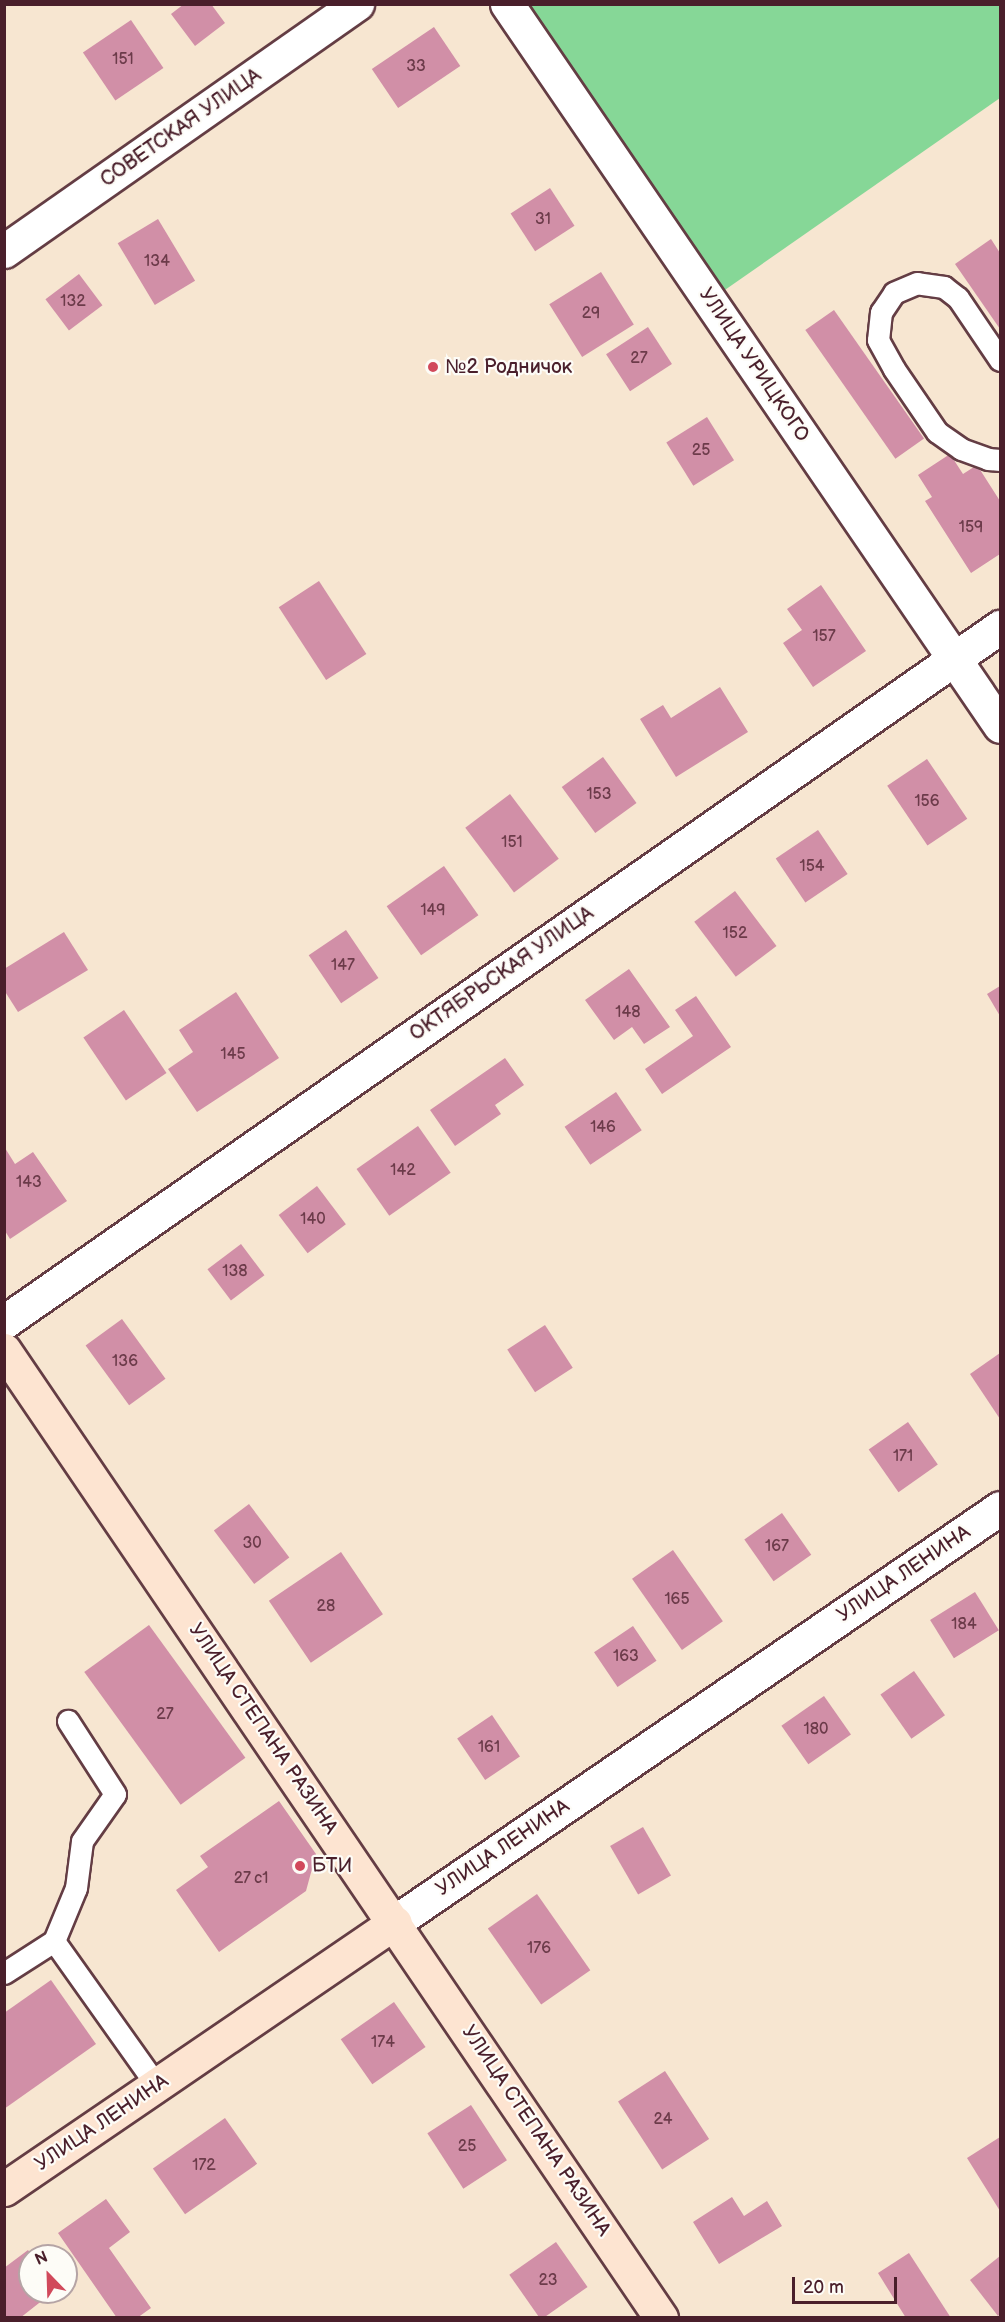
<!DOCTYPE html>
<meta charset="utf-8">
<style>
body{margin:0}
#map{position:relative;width:1005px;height:2322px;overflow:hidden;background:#f7e6d1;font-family:"Balsamiq Sans",sans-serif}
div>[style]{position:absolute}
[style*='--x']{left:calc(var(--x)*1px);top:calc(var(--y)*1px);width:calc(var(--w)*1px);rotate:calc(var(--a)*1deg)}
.green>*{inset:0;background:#86d797}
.building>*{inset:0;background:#d18fa7;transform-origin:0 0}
.roads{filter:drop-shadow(2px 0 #643d44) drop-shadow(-2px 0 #643d44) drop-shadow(0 2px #643d44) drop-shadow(0 -2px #643d44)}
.lane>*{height:21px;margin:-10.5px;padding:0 10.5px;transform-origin:10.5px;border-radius:10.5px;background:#fff}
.street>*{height:33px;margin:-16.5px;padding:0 16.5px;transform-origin:16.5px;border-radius:16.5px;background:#fff}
.secondary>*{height:33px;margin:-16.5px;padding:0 16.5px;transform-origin:16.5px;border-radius:16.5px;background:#fde4d1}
.dots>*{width:16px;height:16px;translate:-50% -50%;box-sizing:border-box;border:3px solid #fdfcf7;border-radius:50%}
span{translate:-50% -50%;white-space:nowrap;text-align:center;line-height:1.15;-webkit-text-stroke:4.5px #fdfcf7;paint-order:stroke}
.number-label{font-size:16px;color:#6c3b4a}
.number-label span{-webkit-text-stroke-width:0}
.street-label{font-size:20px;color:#4a1f2b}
.poi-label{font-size:20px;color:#4a1f2b}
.left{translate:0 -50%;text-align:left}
.frame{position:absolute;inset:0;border:6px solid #4a1f2b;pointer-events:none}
.north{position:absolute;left:18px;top:2244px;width:60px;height:60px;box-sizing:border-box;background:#fdfcf7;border:2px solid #b5a4a5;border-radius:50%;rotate:337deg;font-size:16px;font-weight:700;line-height:24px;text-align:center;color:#4a1f2b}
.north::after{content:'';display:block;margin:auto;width:21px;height:27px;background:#d1495b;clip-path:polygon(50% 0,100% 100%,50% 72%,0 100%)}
.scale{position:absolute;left:792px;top:2277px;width:105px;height:27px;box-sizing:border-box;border:3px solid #4a1f2b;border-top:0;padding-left:8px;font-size:18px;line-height:21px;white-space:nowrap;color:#4a1f2b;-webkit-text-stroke:4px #fdfcf7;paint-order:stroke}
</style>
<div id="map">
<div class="green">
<div style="clip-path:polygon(507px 5px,1000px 5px,1000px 98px,709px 301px)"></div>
</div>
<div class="building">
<div style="clip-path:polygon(184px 4px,211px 4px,225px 23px,195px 46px,171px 14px)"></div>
<div style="left:131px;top:20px;width:58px;height:58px;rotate:56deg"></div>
<div style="left:434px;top:27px;width:47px;height:75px;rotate:56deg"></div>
<div style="left:550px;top:188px;width:45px;height:47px;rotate:57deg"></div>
<div style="left:158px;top:219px;width:72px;height:47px;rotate:59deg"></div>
<div style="clip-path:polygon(991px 239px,1000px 253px,1000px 329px,955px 264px)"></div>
<div style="left:601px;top:272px;width:62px;height:61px;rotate:58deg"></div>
<div style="left:79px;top:274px;width:39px;height:42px;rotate:53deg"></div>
<div style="left:834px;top:310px;width:157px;height:35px;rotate:55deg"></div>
<div style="left:648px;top:327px;width:44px;height:50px;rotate:57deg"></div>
<div style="left:707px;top:417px;width:51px;height:48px;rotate:58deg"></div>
<div style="clip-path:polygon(950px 454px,963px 474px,977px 465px,1000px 501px,1000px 554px,971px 573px,925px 501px,932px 497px,918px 475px)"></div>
<div style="left:319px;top:581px;width:87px;height:48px;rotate:57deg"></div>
<div style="clip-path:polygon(821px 585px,866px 651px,813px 687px,783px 643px,802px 630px,787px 609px)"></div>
<div style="clip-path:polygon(720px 687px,748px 732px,676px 777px,640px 719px,663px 705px,671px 718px)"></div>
<div style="left:603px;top:757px;width:57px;height:51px;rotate:54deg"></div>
<div style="left:927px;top:759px;width:72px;height:48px;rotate:56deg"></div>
<div style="left:510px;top:794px;width:81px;height:56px;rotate:53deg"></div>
<div style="left:818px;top:830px;width:53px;height:51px;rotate:56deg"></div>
<div style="left:444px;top:866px;width:60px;height:70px;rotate:55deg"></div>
<div style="left:735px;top:891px;width:69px;height:51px;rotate:53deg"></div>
<div style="left:346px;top:930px;width:58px;height:45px;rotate:56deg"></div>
<div style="clip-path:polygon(64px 932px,88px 970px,18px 1012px,4px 990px,4px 969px)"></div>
<div style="clip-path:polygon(629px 969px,670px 1027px,644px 1044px,632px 1027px,614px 1040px,585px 1000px)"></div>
<div style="clip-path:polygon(1000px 986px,1000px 1016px,987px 994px)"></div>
<div style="clip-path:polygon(236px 992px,279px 1058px,197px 1112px,168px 1069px,193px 1052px,179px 1030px)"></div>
<div style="clip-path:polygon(696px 996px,731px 1047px,662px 1094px,645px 1069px,693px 1036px,675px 1010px)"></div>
<div style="left:124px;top:1010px;width:76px;height:49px;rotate:56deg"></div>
<div style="clip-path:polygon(505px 1058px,524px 1085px,495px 1105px,501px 1114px,455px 1146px,430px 1110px)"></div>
<div style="left:616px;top:1092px;width:46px;height:62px;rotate:56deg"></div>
<div style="left:418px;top:1126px;width:57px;height:75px;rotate:55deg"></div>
<div style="clip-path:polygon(5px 1148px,15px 1164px,33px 1152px,67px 1201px,10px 1239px,5px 1231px)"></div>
<div style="left:317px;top:1186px;width:48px;height:48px;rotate:53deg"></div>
<div style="left:241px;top:1244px;width:39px;height:42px;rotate:53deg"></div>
<div style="left:122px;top:1319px;width:74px;height:45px;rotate:54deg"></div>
<div style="left:545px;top:1325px;width:51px;height:45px;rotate:57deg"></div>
<div style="clip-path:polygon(1000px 1353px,1000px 1419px,970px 1374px)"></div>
<div style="left:908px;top:1422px;width:52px;height:48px;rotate:55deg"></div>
<div style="left:249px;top:1504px;width:67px;height:44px;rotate:53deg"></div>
<div style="left:782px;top:1513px;width:51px;height:46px;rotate:55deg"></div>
<div style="left:673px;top:1550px;width:87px;height:50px;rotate:55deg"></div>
<div style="left:341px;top:1552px;width:75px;height:87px;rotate:56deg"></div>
<div style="left:975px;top:1592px;width:45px;height:53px;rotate:58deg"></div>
<div style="left:149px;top:1625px;width:164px;height:80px;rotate:54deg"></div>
<div style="left:633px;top:1626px;width:42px;height:47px;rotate:56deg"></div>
<div style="left:914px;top:1671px;width:54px;height:41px;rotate:55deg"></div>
<div style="left:824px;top:1696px;width:47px;height:52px;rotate:55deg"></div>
<div style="left:492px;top:1715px;width:50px;height:42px;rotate:56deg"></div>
<div style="clip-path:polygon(279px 1801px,316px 1854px,306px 1891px,219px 1952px,176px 1890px,208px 1867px,200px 1856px)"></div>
<div style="left:643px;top:1827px;width:56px;height:38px;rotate:60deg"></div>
<div style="left:537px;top:1894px;width:93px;height:60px;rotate:55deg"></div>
<div style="clip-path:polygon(51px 1980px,96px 2044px,4px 2109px,4px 2013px)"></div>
<div style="left:394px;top:2002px;width:55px;height:65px;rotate:55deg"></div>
<div style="left:665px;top:2071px;width:81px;height:56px;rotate:57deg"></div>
<div style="left:471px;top:2105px;width:66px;height:52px;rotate:57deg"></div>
<div style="left:225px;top:2118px;width:56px;height:88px;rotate:55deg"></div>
<div style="clip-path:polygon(1000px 2137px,1000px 2211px,967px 2158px)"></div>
<div style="clip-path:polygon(732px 2197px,744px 2216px,767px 2201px,782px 2226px,719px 2264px,693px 2222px)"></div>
<div style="clip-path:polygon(106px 2199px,130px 2232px,109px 2248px,151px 2308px,137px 2318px,117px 2318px,58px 2233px)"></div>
<div style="left:556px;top:2242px;width:55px;height:57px;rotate:55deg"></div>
<div style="clip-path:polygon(28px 2250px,32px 2256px,30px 2292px,53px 2292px,20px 2318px,4px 2318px,4px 2268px)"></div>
<div style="clip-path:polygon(909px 2253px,951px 2318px,906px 2318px,878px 2273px)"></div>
<div style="clip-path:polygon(1000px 2256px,1000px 2314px,998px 2316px,970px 2280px)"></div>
</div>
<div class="roads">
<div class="lane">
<div style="--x:1000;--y:360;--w:75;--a:-124.1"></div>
<div style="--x:958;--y:298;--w:18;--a:-142"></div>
<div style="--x:944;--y:287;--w:27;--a:-172"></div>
<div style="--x:917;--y:283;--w:25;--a:157"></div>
<div style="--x:894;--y:293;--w:23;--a:124"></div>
<div style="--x:881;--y:312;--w:28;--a:96"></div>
<div style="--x:878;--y:340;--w:33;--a:61"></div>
<div style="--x:894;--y:369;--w:76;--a:55.7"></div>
<div style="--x:937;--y:432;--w:29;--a:35"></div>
<div style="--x:961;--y:449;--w:29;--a:20"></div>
<div style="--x:988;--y:459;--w:12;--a:5"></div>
<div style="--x:54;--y:1941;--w:57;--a:-67.5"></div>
<div style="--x:76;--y:1888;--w:47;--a:-82.7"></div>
<div style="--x:82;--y:1841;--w:57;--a:-54.9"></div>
<div style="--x:115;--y:1794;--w:87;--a:-122.8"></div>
<div style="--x:4;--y:1973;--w:59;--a:-32.6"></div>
<div style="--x:54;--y:1941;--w:178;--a:54.6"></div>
</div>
<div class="street">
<div style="--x:507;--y:4;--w:874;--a:55.67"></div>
<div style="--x:4;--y:251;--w:431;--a:-35"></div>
<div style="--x:4;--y:1322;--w:1215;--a:-34.91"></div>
<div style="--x:395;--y:1922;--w:733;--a:-34.38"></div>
</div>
<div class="secondary">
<div style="--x:4;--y:1350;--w:1170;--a:55.83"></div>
<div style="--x:4;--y:2189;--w:473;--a:-34.3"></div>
</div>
</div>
<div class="dots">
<div style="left:433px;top:367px;background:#d1495b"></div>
<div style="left:300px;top:1866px;background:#d1495b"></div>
</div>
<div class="number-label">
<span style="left:123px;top:60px">151</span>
<span style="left:416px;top:67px">33</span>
<span style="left:543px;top:220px">31</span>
<span style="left:157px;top:262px">134</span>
<span style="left:73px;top:302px">132</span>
<span style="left:591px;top:314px">29</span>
<span style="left:639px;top:359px">27</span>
<span style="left:701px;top:451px">25</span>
<span style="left:971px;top:528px">159</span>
<span style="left:824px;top:637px">157</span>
<span style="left:599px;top:795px">153</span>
<span style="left:927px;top:802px">156</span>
<span style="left:512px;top:843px">151</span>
<span style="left:812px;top:867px">154</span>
<span style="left:433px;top:911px">149</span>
<span style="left:735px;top:934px">152</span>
<span style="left:343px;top:966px">147</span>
<span style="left:628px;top:1013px">148</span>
<span style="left:233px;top:1055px">145</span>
<span style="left:603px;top:1128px">146</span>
<span style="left:403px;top:1171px">142</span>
<span style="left:29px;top:1183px">143</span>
<span style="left:313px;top:1220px">140</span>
<span style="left:235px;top:1272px">138</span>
<span style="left:125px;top:1362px">136</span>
<span style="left:903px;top:1457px">171</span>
<span style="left:252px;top:1544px">30</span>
<span style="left:777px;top:1547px">167</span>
<span style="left:677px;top:1600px">165</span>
<span style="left:326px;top:1607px">28</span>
<span style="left:964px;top:1625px">184</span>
<span style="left:626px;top:1657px">163</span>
<span style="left:165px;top:1715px">27</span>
<span style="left:816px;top:1730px">180</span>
<span style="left:489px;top:1748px">161</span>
<span style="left:251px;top:1879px">27 с1</span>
<span style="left:539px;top:1949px">176</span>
<span style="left:383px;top:2043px">174</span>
<span style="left:663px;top:2120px">24</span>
<span style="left:467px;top:2147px">25</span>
<span style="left:204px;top:2166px">172</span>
<span style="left:548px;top:2281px">23</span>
</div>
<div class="street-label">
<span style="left:181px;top:128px;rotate:-35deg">СОВЕТСКАЯ УЛИЦА</span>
<span style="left:754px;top:365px;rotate:56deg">УЛИЦА УРИЦКОГО</span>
<span style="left:502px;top:974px;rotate:-35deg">ОКТЯБРЬСКАЯ УЛИЦА</span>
<span style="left:904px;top:1574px;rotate:-34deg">УЛИЦА ЛЕНИНА</span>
<span style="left:263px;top:1729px;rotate:56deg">УЛИЦА СТЕПАНА РАЗИНА</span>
<span style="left:503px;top:1848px;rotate:-34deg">УЛИЦА ЛЕНИНА</span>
<span style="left:102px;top:2123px;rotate:-34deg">УЛИЦА ЛЕНИНА</span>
<span style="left:536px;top:2131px;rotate:56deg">УЛИЦА СТЕПАНА РАЗИНА</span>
</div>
<div class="poi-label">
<span class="left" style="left:445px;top:367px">№2 Родничок</span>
<span class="left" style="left:312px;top:1866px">БТИ</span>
</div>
<div class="frame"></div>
<div class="north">N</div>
<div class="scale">20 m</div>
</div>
